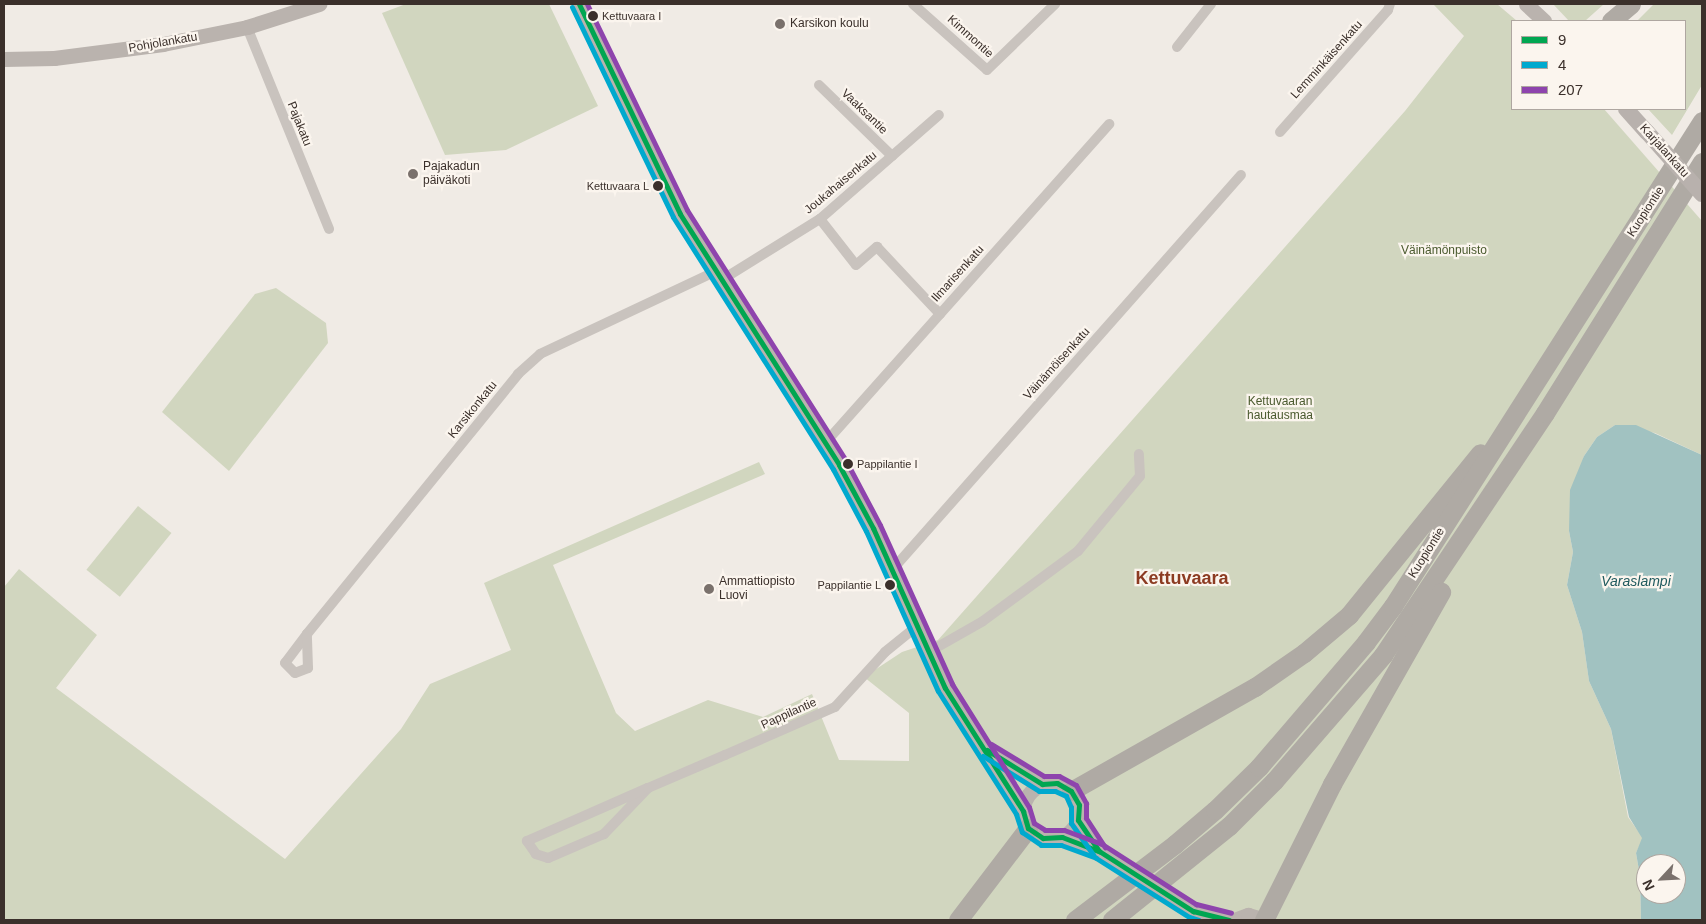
<!DOCTYPE html>
<meta charset="utf-8">
<style>
body{margin:0}
#map{position:relative;width:1706px;height:924px;overflow:hidden;background:#f0ebe5;font-family:Arial,sans-serif}
div>[style]{position:absolute}
[style*='--x']{left:calc(var(--x)*1px);top:calc(var(--y)*1px);width:calc(var(--w)*1px);rotate:calc(var(--a)*1deg)}
.green>*{inset:0;background:#d1d6bf;transform-origin:0 0}
.water>*{inset:0;background:#a1c2c1}
.street>*{height:10px;margin:-5px;padding:0 5px;transform-origin:5px;border-radius:5px;background:#c9c3be}
.secondary>*{height:15px;margin:-7.5px;padding:0 7.5px;transform-origin:7.5px;border-radius:7.5px;background:#bab3ae}
.secondary>.ring{margin:-7.5px;padding:0;box-sizing:content-box;background:none;border:15px solid #bab3ae;border-radius:50%}
.primary>*{height:16px;margin:-8px;padding:0 8px;transform-origin:8px;border-radius:8px;background:#b8b1ad}
.highway>*{height:19px;margin:-9.5px;padding:0 9.5px;transform-origin:9.5px;border-radius:9.5px;background:#afaaa4}
.secondary-bridge>*{height:15px;margin:-7.5px;padding:0 7.5px;transform-origin:7.5px;border-radius:7.5px;background:#bab3ae}
.primary-bridge>*{height:16px;margin:-8px;padding:0 8px;transform-origin:8px;border-radius:8px;background:#b8b1ad}
.bus-1>*{height:5px;margin:-2.5px;padding:0 2.5px;transform-origin:2.5px;border-radius:2.5px;background:#00a651}
.bus-2>*{height:5px;margin:-2.5px;padding:0 2.5px;transform-origin:2.5px;border-radius:2.5px;background:#00a9ce}
.bus-3>*{height:5px;margin:-2.5px;padding:0 2.5px;transform-origin:2.5px;border-radius:2.5px;background:#8e44ad}
.dots>*{width:14px;height:14px;translate:-50% -50%;box-sizing:border-box;border:2px solid #fbf5ee;border-radius:50%}
span{translate:-50% -50%;white-space:nowrap;text-align:center;line-height:1.15;-webkit-text-stroke:4.5px #fbf5ee;paint-order:stroke}
.bus-label{font-size:11px;color:#3b302b}
.left{translate:0 -50%;text-align:left}
.right{translate:-100% -50%;text-align:right}
.poi-label{font-size:12px;color:#3b302b}
.street-label{font-size:12px;color:#3b302b}
.park-label{font-size:12px;color:#4a5a2e}
.water-label{font-size:14px;color:#1f5a5e;font-style:italic}
.district-label{font-size:18px;color:#8c3b22;font-weight:700}
.frame{position:absolute;inset:0;border:5px solid #3b302b;pointer-events:none}
.legend{position:absolute;left:1511px;top:20px;width:175px;height:90px;box-sizing:border-box;background:#fbf5ee;border:1px solid #aea6a0;margin:0;padding:6px 9px;list-style:none;font-size:15px;color:#3b302b}
.legend li{display:flex;align-items:center;gap:10px;height:25px}
.legend b{width:25px;border:1px solid #aea6a0}
.north{position:absolute;left:1636px;top:854px;width:50px;height:50px;box-sizing:border-box;background:#fbf5ee;border:1px solid #aea6a0;border-radius:50%;rotate:245deg;font-size:14px;font-weight:700;line-height:20px;text-align:center;color:#3b302b}
.north::after{content:'';display:block;margin:auto;width:18px;height:22px;background:#7a716c;clip-path:polygon(50% 0,100% 100%,50% 72%,0 100%)}
</style>
<div id="map">
<div class="green">
<div style="clip-path:polygon(406px 4px,549px 4px,598px 106px,506px 150px,445px 155px,382px 13px)"></div>
<div style="clip-path:polygon(1433px 4px,1497px 4px,1517px 21px,1512px 21px,1512px 109px,1604px 109px,1702px 221px,1702px 455px,1655px 433px,1615px 425px,1597px 437px,1584px 456px,1569px 531px,1573px 552px,1567px 585px,1582px 632px,1589px 681px,1611px 729px,1628px 817px,1643px 838px,1636px 853px,1640px 876px,1641px 920px,4px 920px,4px 587px,19px 569px,97px 635px,56px 688px,285px 859px,401px 729px,430px 684px,511px 650px,484px 583px,759px 462px,765px 474px,553px 565px,616px 713px,635px 731px,708px 700px,763px 717px,812px 694px,839px 760px,909px 761px,909px 713px,864px 677px,902px 652px,938px 640px,1405px 111px,1464px 36px)"></div>
<div style="clip-path:polygon(1553px 4px,1604px 4px,1585px 21px,1569px 21px)"></div>
<div style="clip-path:polygon(1654px 4px,1702px 4px,1702px 85px,1672px 135px,1648px 109px,1685px 109px,1685px 21px,1637px 21px)"></div>
<div style="clip-path:polygon(276px 288px,326px 323px,328px 343px,229px 471px,162px 412px,255px 294px)"></div>
<div style="left:138px;top:506px;width:43px;height:82px;rotate:39deg"></div>
</div>
<div class="water">
<div style="clip-path:polygon(evenodd,1615px 425px,1636px 425px,1702px 455px,1702px 920px,1641px 920px,1640px 876px,1636px 853px,1642px 838px,1629px 817px,1611px 729px,1589px 681px,1582px 632px,1567px 585px,1573px 552px,1569px 531px,1570px 490px,1584px 456px,1597px 437px,1615px 425px,1646px 864px,1676px 864px,1676px 894px,1646px 894px,1646px 864px)"></div>
</div>
<div class="street">
<div style="--x:913;--y:4;--w:99;--a:41.7"></div>
<div style="--x:987;--y:70;--w:95;--a:-44.1"></div>
<div style="--x:247;--y:27;--w:218;--a:67.9"></div>
<div style="--x:1177;--y:47;--w:55;--a:-51.7"></div>
<div style="--x:819;--y:85;--w:102;--a:44.2"></div>
<div style="--x:1280;--y:132;--w:163;--a:-48.5"></div>
<div style="--x:1388;--y:10;--w:6;--a:-72"></div>
<div style="--x:820;--y:219;--w:58;--a:52"></div>
<div style="--x:856;--y:265;--w:28;--a:-41"></div>
<div style="--x:877;--y:247;--w:92;--a:46.8"></div>
<div style="--x:728;--y:276;--w:108;--a:-31.8"></div>
<div style="--x:820;--y:219;--w:158;--a:-41.2"></div>
<div style="--x:826;--y:442;--w:426;--a:-48.3"></div>
<div style="--x:892;--y:570;--w:527;--a:-48.54"></div>
<div style="--x:307;--y:634;--w:36;--a:127"></div>
<div style="--x:285;--y:663;--w:14;--a:45"></div>
<div style="--x:295;--y:673;--w:14;--a:-21"></div>
<div style="--x:308;--y:668;--w:34;--a:-92"></div>
<div style="--x:307;--y:634;--w:335;--a:-50.9"></div>
<div style="--x:518;--y:374;--w:30;--a:-42"></div>
<div style="--x:540;--y:354;--w:192;--a:-25.2"></div>
<div style="--x:927;--y:653;--w:64;--a:-29.7"></div>
<div style="--x:983;--y:621;--w:118;--a:-36.4"></div>
<div style="--x:1078;--y:551;--w:97;--a:-50.4"></div>
<div style="--x:1140;--y:476;--w:22;--a:-93"></div>
<div style="--x:648;--y:788;--w:64;--a:133.7"></div>
<div style="--x:604;--y:834;--w:61;--a:156.8"></div>
<div style="--x:548;--y:858;--w:13;--a:-162"></div>
<div style="--x:536;--y:854;--w:16;--a:-125"></div>
<div style="--x:527;--y:841;--w:132;--a:-23.7"></div>
<div style="--x:648;--y:788;--w:84;--a:-23.2"></div>
<div style="--x:725;--y:755;--w:120;--a:-23.6"></div>
<div style="--x:835;--y:707;--w:74;--a:-47.7"></div>
<div style="--x:885;--y:652;--w:38;--a:-39"></div>
</div>
<div class="secondary">
<div style="--x:579;--y:4;--w:233;--a:64.3"></div>
<div style="--x:680;--y:214;--w:297;--a:57.6"></div>
<div style="--x:839;--y:465;--w:72;--a:61.6"></div>
<div style="--x:873;--y:528;--w:175;--a:65.8"></div>
<div style="--x:945;--y:688;--w:146;--a:57.6"></div>
<div style="--x:1526;--y:4;--w:25;--a:43"></div>
<div style="--x:4;--y:59;--w:50;--a:-1.1"></div>
<div style="--x:54;--y:58;--w:110;--a:-7.3"></div>
<div style="--x:163;--y:44;--w:86;--a:-11.4"></div>
<div style="--x:247;--y:27;--w:76;--a:-17.7"></div>
<div style="--x:985;--y:749;--w:67;--a:31.6"></div>
<div class="ring" style="left:1023px;top:783px;width:41px;height:41px"></div>
<div style="--x:1078;--y:820;--w:37;--a:56"></div>
<div style="--x:1062;--y:837;--w:40;--a:21"></div>
<div style="--x:1185;--y:907;--w:46;--a:16.5"></div>
<div style="--x:1234;--y:920;--w:15;--a:-20"></div>
<div style="--x:1248;--y:915;--w:18;--a:16"></div>
</div>
<div class="primary">
<div style="--x:1626;--y:109;--w:31;--a:48"></div>
</div>
<div class="highway">
<div style="--x:1611;--y:21;--w:26;--a:-40"></div>
<div style="--x:1071;--y:791;--w:211;--a:-29.5"></div>
<div style="--x:1255;--y:687;--w:60;--a:-34.8"></div>
<div style="--x:1304;--y:653;--w:59;--a:-40.2"></div>
<div style="--x:1349;--y:615;--w:208;--a:-51"></div>
<div style="--x:958;--y:920;--w:116;--a:-52.7"></div>
<div style="--x:1075;--y:920;--w:126;--a:-37.2"></div>
<div style="--x:1175;--y:844;--w:52;--a:-40.4"></div>
<div style="--x:1215;--y:810;--w:62;--a:-44.3"></div>
<div style="--x:1259;--y:767;--w:165;--a:-49.4"></div>
<div style="--x:1366;--y:642;--w:45;--a:-53.1"></div>
<div style="--x:1393;--y:606;--w:575;--a:-57.5"></div>
<div style="--x:1112;--y:920;--w:150;--a:-38.8"></div>
<div style="--x:1229;--y:826;--w:64;--a:-45"></div>
<div style="--x:1274;--y:781;--w:167;--a:-49.1"></div>
<div style="--x:1383;--y:655;--w:291;--a:-56.2"></div>
<div style="--x:1545;--y:413;--w:296;--a:-58"></div>
<div style="--x:1264;--y:920;--w:152;--a:-63.4"></div>
<div style="--x:1332;--y:784;--w:221;--a:-60.4"></div>
</div>
<div class="secondary-bridge">
<div style="--x:1099;--y:851;--w:103;--a:33.1"></div>
</div>
<div class="primary-bridge">
<div style="--x:1647;--y:132;--w:83;--a:48.4"></div>
</div>
<div class="bus-1">
<div style="--x:579;--y:4;--w:233;--a:64.3"></div>
<div style="--x:680;--y:214;--w:297;--a:57.6"></div>
<div style="--x:839;--y:465;--w:72;--a:61.6"></div>
<div style="--x:873;--y:528;--w:175;--a:65.8"></div>
<div style="--x:945;--y:688;--w:146;--a:57.6"></div>
<div style="--x:1023;--y:811;--w:18;--a:74"></div>
<div style="--x:1028;--y:828;--w:18;--a:34"></div>
<div style="--x:1043;--y:838;--w:19;--a:-3"></div>
<div style="--x:1062;--y:837;--w:40;--a:21"></div>
<div style="--x:1099;--y:851;--w:112;--a:32.6"></div>
<div style="--x:1193;--y:911;--w:37;--a:14"></div>
<div style="--x:987;--y:750;--w:65;--a:31.7"></div>
<div style="--x:1042;--y:784;--w:15;--a:-4"></div>
<div style="--x:1057;--y:783;--w:16;--a:30"></div>
<div style="--x:1071;--y:791;--w:16;--a:60"></div>
<div style="--x:1079;--y:805;--w:15;--a:94"></div>
<div style="--x:1078;--y:820;--w:37;--a:56"></div>
</div>
<div class="bus-2">
<div style="--x:572;--y:7;--w:233;--a:64.3"></div>
<div style="--x:673;--y:217;--w:299;--a:57.6"></div>
<div style="--x:833;--y:469;--w:70;--a:62"></div>
<div style="--x:866;--y:531;--w:175;--a:65.8"></div>
<div style="--x:938;--y:691;--w:146;--a:57.6"></div>
<div style="--x:1016;--y:814;--w:19;--a:72"></div>
<div style="--x:1022;--y:832;--w:23;--a:34"></div>
<div style="--x:1041;--y:845;--w:20;--a:0"></div>
<div style="--x:1061;--y:845;--w:37;--a:20"></div>
<div style="--x:1096;--y:858;--w:110;--a:32.4"></div>
<div style="--x:1189;--y:917;--w:10;--a:17"></div>
<div style="--x:983;--y:756;--w:66;--a:32"></div>
<div style="--x:1039;--y:791;--w:16;--a:0"></div>
<div style="--x:1055;--y:791;--w:12;--a:24"></div>
<div style="--x:1066;--y:796;--w:12;--a:66"></div>
<div style="--x:1071;--y:807;--w:16;--a:90"></div>
<div style="--x:1071;--y:823;--w:39;--a:55"></div>
</div>
<div class="bus-3">
<div style="--x:587;--y:4;--w:229;--a:64.1"></div>
<div style="--x:687;--y:210;--w:297;--a:57.6"></div>
<div style="--x:846;--y:461;--w:72;--a:62"></div>
<div style="--x:880;--y:525;--w:175;--a:65.6"></div>
<div style="--x:952;--y:684;--w:145;--a:58"></div>
<div style="--x:1029;--y:807;--w:17;--a:73"></div>
<div style="--x:1034;--y:823;--w:13;--a:32"></div>
<div style="--x:1045;--y:830;--w:19;--a:0"></div>
<div style="--x:1064;--y:830;--w:40;--a:20.2"></div>
<div style="--x:1102;--y:844;--w:112;--a:32.6"></div>
<div style="--x:1196;--y:904;--w:36;--a:14"></div>
<div style="--x:991;--y:744;--w:62;--a:31.1"></div>
<div style="--x:1044;--y:776;--w:15;--a:0"></div>
<div style="--x:1059;--y:776;--w:19;--a:28"></div>
<div style="--x:1076;--y:785;--w:21;--a:61"></div>
<div style="--x:1086;--y:803;--w:15;--a:90"></div>
<div style="--x:1086;--y:818;--w:35;--a:57"></div>
</div>
<div class="dots">
<div style="left:593px;top:16px;background:#3b302b"></div>
<div style="left:780px;top:24px;background:#7a716c"></div>
<div style="left:413px;top:174px;background:#7a716c"></div>
<div style="left:658px;top:186px;background:#3b302b"></div>
<div style="left:848px;top:464px;background:#3b302b"></div>
<div style="left:890px;top:585px;background:#3b302b"></div>
<div style="left:709px;top:589px;background:#7a716c"></div>
</div>
<div class="bus-label">
<span class="left" style="left:602px;top:16px">Kettuvaara I</span>
<span class="right" style="left:649px;top:186px">Kettuvaara L</span>
<span class="left" style="left:857px;top:464px">Pappilantie I</span>
<span class="right" style="left:881px;top:585px">Pappilantie L</span>
</div>
<div class="poi-label">
<span class="left" style="left:790px;top:24px">Karsikon koulu</span>
<span class="left" style="left:423px;top:174px">Pajakadun<br>päiväkoti</span>
<span class="left" style="left:719px;top:589px">Ammattiopisto<br>Luovi</span>
</div>
<div class="street-label">
<span style="left:970px;top:37px;rotate:42deg">Kimmontie</span>
<span style="left:163px;top:43px;rotate:-10deg">Pohjolankatu</span>
<span style="left:1327px;top:60px;rotate:-48deg">Lemminkäisenkatu</span>
<span style="left:864px;top:112px;rotate:44deg">Vaaksantie</span>
<span style="left:299px;top:124px;rotate:68deg">Pajakatu</span>
<span style="left:1664px;top:151px;rotate:48deg">Karjalankatu</span>
<span style="left:841px;top:183px;rotate:-40deg">Joukahaisenkatu</span>
<span style="left:1646px;top:212px;rotate:-57deg">Kuopiontie</span>
<span style="left:958px;top:274px;rotate:-48deg">Ilmarisenkatu</span>
<span style="left:1057px;top:364px;rotate:-48deg">Väinämöisenkatu</span>
<span style="left:473px;top:410px;rotate:-51deg">Karsikonkatu</span>
<span style="left:1427px;top:553px;rotate:-58deg">Kuopiontie</span>
<span style="left:789px;top:714px;rotate:-24deg">Pappilantie</span>
</div>
<div class="park-label">
<span style="left:1444px;top:251px">Väinämönpuisto</span>
<span style="left:1280px;top:409px">Kettuvaaran<br>hautausmaa</span>
</div>
<div class="water-label">
<span style="left:1636px;top:581px">Varaslampi</span>
</div>
<div class="district-label">
<span style="left:1182px;top:578px">Kettuvaara</span>
</div>
<div class="frame"></div>
<ul class="legend">
<li><b style="height:6px;background:#00a651"></b>9</li>
<li><b style="height:6px;background:#00a9ce"></b>4</li>
<li><b style="height:6px;background:#8e44ad"></b>207</li>
</ul>
<div class="north">N</div>
</div>
